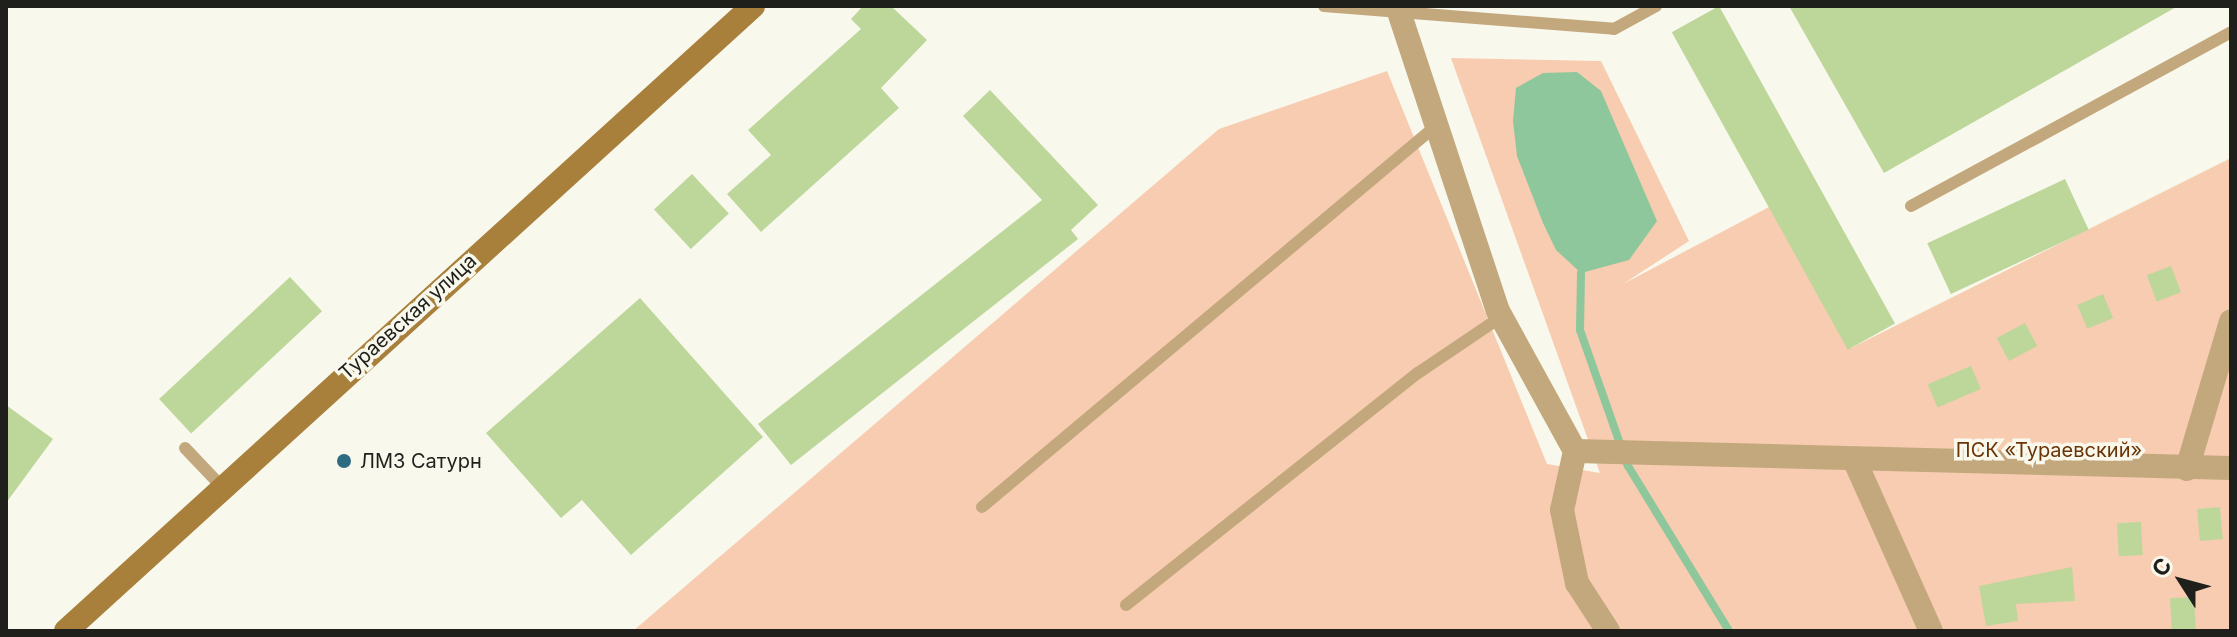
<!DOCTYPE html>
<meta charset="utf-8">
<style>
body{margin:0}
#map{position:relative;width:2237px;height:637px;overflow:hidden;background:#f9f8ed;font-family:Inter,sans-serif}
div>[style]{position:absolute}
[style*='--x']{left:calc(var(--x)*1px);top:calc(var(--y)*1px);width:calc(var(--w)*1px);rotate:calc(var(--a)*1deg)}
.green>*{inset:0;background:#f7ccb0}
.water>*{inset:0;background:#8dc79b}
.stream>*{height:8px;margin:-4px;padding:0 4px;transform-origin:4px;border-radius:4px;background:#8dc79b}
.building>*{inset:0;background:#bdd79a;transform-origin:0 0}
.service>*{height:12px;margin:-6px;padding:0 6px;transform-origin:6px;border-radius:6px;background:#c3a87d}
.minor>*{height:24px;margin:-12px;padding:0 12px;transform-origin:12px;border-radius:12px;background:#c3a87d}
.secondary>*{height:24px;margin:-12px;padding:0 12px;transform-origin:12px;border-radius:12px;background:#a8803b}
.dots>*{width:22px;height:22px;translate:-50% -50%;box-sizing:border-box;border:4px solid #f9f8ed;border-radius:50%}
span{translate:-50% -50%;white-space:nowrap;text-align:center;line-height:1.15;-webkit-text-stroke:7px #f9f8ed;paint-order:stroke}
.street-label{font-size:20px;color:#1f1f1b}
.park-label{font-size:20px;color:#6a3406}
.poi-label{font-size:20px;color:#1f1f1b}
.left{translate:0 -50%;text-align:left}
.frame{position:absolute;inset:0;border:8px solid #1f1f1b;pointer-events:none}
.north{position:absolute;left:2141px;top:541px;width:80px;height:80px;-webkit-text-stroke:6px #f9f8ed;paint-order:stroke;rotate:306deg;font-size:22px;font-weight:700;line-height:32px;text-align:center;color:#1f1f1b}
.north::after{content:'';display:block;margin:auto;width:28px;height:36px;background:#1f1f1b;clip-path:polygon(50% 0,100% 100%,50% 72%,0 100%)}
</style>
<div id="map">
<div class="green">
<div style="clip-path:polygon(1451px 58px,1601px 61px,1689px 241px,1623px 284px,1771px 206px,1851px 348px,2231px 158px,2231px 631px,633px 631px,1219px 129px,1387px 71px,1547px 464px,1600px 473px)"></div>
</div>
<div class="water">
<div style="clip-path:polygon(1577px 72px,1601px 91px,1657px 221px,1629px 260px,1581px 273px,1556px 250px,1543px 223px,1517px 156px,1513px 121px,1516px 88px,1543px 73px)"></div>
</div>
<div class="stream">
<div style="--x:1581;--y:273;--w:57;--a:91"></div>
<div style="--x:1580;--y:330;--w:144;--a:70.6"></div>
<div style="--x:1628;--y:466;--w:193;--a:58.5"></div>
</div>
<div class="building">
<div style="clip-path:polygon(863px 6px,891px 6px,927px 40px,881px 88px,899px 108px,761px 232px,727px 194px,771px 155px,748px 130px,861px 29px,851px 19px)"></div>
<div style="left:1719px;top:6px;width:363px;height:54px;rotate:61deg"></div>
<div style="clip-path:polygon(1789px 6px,2178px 6px,1884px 173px)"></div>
<div style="clip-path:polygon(990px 90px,1098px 205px,1071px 230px,1078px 239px,791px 465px,758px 424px,1042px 200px,963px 116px)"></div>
<div style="left:692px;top:174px;width:54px;height:52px;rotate:47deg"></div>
<div style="left:2065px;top:179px;width:56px;height:152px;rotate:65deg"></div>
<div style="left:2171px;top:266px;width:28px;height:26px;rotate:69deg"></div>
<div style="left:290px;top:277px;width:47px;height:179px;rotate:47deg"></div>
<div style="left:2103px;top:294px;width:26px;height:28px;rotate:67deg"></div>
<div style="clip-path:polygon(640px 298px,763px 437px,631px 555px,582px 500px,561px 518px,486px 433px)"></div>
<div style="left:2025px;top:323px;width:26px;height:32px;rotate:62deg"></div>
<div style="left:1971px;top:366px;width:25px;height:47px;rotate:67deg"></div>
<div style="clip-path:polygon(6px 405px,53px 439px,6px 503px)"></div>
<div style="left:2220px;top:507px;width:32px;height:23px;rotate:85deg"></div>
<div style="left:2141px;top:522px;width:33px;height:24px;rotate:87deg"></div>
<div style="clip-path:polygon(2072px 567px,2075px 601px,2016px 604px,2018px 621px,1986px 626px,1979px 586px)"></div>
<div style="left:2194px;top:597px;width:34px;height:24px;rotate:87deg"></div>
</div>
<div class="service">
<div style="--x:1324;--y:6;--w:291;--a:4.5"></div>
<div style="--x:1614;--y:29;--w:48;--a:-28.7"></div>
<div style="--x:1911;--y:206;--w:364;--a:-28.5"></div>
<div style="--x:185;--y:448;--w:54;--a:46.5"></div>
<div style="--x:982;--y:507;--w:594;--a:-40.02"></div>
<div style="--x:1126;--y:605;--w:373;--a:-38.5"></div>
<div style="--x:1418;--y:373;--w:100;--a:-34"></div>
</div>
<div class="minor">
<div style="--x:1399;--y:12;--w:315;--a:71.7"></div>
<div style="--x:1498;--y:311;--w:160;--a:61.2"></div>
<div style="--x:1575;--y:451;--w:60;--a:102.4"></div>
<div style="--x:1562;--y:510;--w:75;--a:78.4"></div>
<div style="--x:1577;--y:583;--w:57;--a:57.1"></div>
<div style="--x:1575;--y:451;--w:656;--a:1.48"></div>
<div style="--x:1854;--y:459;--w:188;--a:65.9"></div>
<div style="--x:2187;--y:469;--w:154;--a:-73.4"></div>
</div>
<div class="secondary">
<div style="--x:66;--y:631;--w:929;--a:-42.29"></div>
</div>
<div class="dots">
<div style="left:344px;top:461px;background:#2d6b81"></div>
</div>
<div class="street-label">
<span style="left:408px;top:317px;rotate:-42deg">Тураевская улица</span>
</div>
<div class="park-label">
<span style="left:2049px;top:450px">ПСК «Тураевский»</span>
</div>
<div class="poi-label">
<span class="left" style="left:360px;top:461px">ЛМЗ Сатурн</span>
</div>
<div class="frame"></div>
<div class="north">С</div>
</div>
